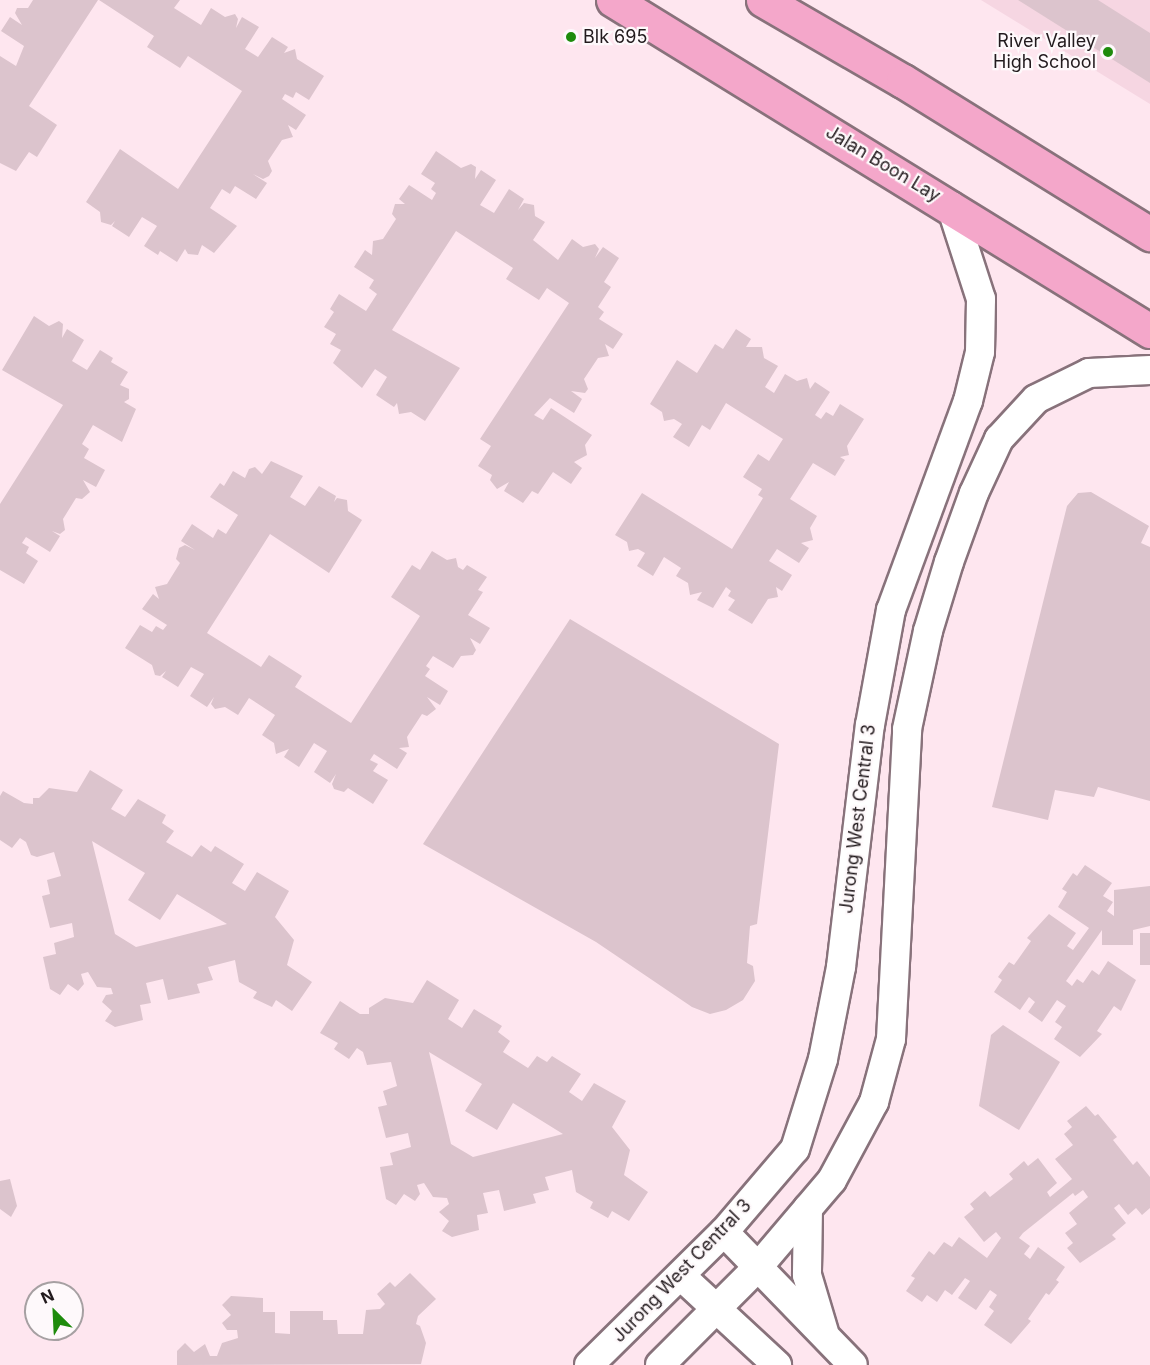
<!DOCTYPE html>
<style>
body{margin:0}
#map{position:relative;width:1150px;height:1365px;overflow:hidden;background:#fee6ef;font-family:Inter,sans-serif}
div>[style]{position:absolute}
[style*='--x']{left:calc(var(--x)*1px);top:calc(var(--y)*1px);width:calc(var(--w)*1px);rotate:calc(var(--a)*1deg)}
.built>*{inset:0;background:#f6d6e2}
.building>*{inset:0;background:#dcc4cd;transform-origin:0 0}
.roads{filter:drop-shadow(2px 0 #88727b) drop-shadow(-2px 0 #88727b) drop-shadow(0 2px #88727b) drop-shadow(0 -2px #88727b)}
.minor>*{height:28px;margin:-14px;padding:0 14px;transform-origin:14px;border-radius:14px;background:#fff}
.primary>*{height:33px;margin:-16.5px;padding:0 16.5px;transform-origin:16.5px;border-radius:16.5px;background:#f4a7ca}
.dots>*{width:16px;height:16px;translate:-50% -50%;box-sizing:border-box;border:3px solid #fef9fb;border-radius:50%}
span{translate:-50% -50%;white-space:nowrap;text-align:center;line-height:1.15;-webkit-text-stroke:4.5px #fef9fb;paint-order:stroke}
.poi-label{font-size:18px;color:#221a1d}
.left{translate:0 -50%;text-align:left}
.right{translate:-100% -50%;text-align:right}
.street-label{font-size:18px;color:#221a1d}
.north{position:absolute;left:24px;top:1281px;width:60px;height:60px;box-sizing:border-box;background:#fef9fb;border:2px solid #a6a0a2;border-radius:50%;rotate:336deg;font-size:16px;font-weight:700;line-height:24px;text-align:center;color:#221a1d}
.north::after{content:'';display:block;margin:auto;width:21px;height:27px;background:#1e8b0c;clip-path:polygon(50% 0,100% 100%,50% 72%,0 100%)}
</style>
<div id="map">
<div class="built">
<div style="clip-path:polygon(981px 0,1150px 0,1150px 104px)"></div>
</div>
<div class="building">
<div style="clip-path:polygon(33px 0,98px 0,29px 106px,57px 125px,37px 157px,29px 152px,16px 171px,0 163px,0 56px,16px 66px,24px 46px,1px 31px,10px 17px,22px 25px,15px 13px,17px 8px,28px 8px)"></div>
<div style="clip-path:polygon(99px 0,180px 0,174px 8px,201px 25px,211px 8px,225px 17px,235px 14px,238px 19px,236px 28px,242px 17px,259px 27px,245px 49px,258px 57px,272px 37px,288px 47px,284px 53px,295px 49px,297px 59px,324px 76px,309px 100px,296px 92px,293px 98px,285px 94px,282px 99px,306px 115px,296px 130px,288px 125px,293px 137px,282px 140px,268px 161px,272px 171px,269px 176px,263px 179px,253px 174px,267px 183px,256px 199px,235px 186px,230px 194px,222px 189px,210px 208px,237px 226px,214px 253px,202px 245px,198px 255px,188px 254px,185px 249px,177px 262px,160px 251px,158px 255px,144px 246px,157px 226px,142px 217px,129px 237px,112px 226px,115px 221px,111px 225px,101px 222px,100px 212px,86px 202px,120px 149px,178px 189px,242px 91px,188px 56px,180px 68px,147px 47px,154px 36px)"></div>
<div style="clip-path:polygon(1018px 0,1098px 0,1150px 33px,1150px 83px)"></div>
<div style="clip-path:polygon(436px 151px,461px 168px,471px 164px,476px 167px,475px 179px,481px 170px,496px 180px,480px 205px,494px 213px,509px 189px,524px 199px,518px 210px,524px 203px,534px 205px,535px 216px,545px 222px,533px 240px,558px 260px,572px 239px,583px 247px,595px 244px,599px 249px,595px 258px,603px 247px,619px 258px,604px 282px,611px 287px,598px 307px,604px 312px,599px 319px,623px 334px,613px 349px,605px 344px,609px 356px,598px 358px,584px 379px,588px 389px,585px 393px,571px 391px,582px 399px,574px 413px,550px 398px,534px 415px,543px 420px,551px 408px,592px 435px,585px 445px,587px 455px,574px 462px,582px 468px,571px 484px,553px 472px,538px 494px,532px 491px,523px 503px,504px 491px,509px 482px,497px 489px,490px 480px,492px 475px,478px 466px,491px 446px,480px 439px,569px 303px,547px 288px,539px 300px,506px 279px,513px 268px,456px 231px,392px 330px,460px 368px,425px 421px,411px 412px,399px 414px,397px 403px,394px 407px,376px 395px,387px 377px,375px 369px,362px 388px,333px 363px,341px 350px,330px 344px,336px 334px,324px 327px,334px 312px,330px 309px,339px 294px,366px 311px,377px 294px,369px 288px,374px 280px,354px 267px,365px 250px,372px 255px,373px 241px,383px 239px,396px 219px,392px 214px,395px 204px,405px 204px,399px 199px,409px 185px,432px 200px,436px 193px,431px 189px,435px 183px,421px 174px)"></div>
<div style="clip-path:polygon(34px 316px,49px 326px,59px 321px,63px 324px,62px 338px,67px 329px,84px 340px,72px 361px,87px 370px,100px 350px,113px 358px,111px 362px,128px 372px,120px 385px,129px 389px,129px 399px,124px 402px,136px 409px,122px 442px,93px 425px,82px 444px,89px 449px,84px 458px,105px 470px,96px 487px,83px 480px,90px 492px,82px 499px,76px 498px,63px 519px,65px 530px,60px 534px,52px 531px,60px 536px,50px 552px,26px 537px,22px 543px,29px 547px,26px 553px,38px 561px,24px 584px,0 570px,0 504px,63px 405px,2px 370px)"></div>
<div style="clip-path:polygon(736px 329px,751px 339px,746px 347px,762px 347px,764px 358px,778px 366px,765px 387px,774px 393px,785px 374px,797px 381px,807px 378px,810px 389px,815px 382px,830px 392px,815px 415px,821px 419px,826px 412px,833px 416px,840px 404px,864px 419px,847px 446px,849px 455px,840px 457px,845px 460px,835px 476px,813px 463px,790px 499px,817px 516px,810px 528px,813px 540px,801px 543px,809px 548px,799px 563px,777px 549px,769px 561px,792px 575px,782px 591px,776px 587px,778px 597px,768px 599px,752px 624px,728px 610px,735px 600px,728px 596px,731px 591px,726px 587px,713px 608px,697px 600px,702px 592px,690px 595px,688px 583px,676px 576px,681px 568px,664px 557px,653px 576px,637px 566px,645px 553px,638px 549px,629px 551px,627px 542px,615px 535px,642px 493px,732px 549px,763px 498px,758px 495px,762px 489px,743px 477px,758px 454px,769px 461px,783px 439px,726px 403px,710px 430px,702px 425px,689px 447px,673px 437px,682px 424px,674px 419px,664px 421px,662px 412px,650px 404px,677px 360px,697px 373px,715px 344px,723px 349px)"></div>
<div style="clip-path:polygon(271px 461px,303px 476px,290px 497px,305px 506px,319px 486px,336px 496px,334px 502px,337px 498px,347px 500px,348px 511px,362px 520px,329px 573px,270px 534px,207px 633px,261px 667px,269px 655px,302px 676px,295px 687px,351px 723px,420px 616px,391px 597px,412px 565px,420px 570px,432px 551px,447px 560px,456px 558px,458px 567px,463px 570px,467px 565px,487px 577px,478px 590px,483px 592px,468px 615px,490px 628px,480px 644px,470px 638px,476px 650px,473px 655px,461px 656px,453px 668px,433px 656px,426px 666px,430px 669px,425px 676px,448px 691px,440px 705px,427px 697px,436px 709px,427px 716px,422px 714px,407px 737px,409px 747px,399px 748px,407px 753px,397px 769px,374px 754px,370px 760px,378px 764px,373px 771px,388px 780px,373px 804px,348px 788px,344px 792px,334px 789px,332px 784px,336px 774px,330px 783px,314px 772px,327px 751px,314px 743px,299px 767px,284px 757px,289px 749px,276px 754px,274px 743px,262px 735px,275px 715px,249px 698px,238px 715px,225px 707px,215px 709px,211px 704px,214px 697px,207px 707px,190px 696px,204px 674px,191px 667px,178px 687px,162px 677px,166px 671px,160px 676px,155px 675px,152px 665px,125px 648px,140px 625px,152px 632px,156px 626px,163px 630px,167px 625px,142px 609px,153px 594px,159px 599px,155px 587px,167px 584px,180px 563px,176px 559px,179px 548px,185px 545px,195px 550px,181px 541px,192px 524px,213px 538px,218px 529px,226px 534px,238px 515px,210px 497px,220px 483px,224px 486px,233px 471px,245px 478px,249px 469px,255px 467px,262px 474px)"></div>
<div style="clip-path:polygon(1091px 492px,1149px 526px,1141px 543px,1150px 547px,1150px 801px,1098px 787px,1094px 797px,1055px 790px,1048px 820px,992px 807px,1067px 506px,1078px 493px)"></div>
<div style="clip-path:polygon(570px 619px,779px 744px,757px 924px,750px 926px,747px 963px,753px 966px,755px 981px,743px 1000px,726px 1010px,710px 1014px,692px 1007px,596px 942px,423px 844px)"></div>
<div style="clip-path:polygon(evenodd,90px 770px,123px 790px,111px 809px,125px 817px,138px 799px,166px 815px,162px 823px,174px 831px,166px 842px,192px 857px,201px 845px,211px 852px,215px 846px,244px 864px,232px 883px,245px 891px,257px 872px,289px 891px,275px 917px,294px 940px,287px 965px,312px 982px,292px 1011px,276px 1000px,272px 1007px,253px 998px,257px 992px,239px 982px,235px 960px,208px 967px,213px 980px,197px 984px,200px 993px,168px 1000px,163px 979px,146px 983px,151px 1003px,140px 1005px,143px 1020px,115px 1027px,105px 1021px,112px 1011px,102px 1002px,106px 995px,113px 994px,111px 988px,97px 987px,88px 972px,81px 974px,84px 984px,78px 991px,68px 984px,60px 995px,50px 989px,43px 957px,56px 954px,54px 943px,74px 937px,72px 923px,50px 928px,42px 896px,50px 894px,47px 880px,61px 876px,54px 852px,37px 857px,31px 855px,26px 842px,20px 838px,12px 848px,0 840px,0 796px,3px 791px,24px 803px,33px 804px,33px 798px,39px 798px,49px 788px,77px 792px,90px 770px,92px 841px,145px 873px,128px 900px,160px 920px,177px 894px,227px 924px,136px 947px,115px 934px,92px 841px)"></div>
<div style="clip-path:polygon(1085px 865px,1112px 883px,1103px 896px,1113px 902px,1107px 911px,1114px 916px,1114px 890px,1150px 886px,1150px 926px,1133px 930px,1133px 945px,1102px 945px,1102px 930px,1066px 981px,1072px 986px,1077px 979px,1083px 983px,1092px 970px,1099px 975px,1108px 961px,1136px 980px,1121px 1011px,1114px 1006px,1097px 1031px,1102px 1034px,1080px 1057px,1054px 1039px,1062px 1027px,1055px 1022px,1066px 1006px,1057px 1000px,1042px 1022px,1028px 1012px,1035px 1002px,1029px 997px,1020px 1010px,994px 992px,1002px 980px,998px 977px,1009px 962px,1014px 965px,1031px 941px,1027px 938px,1049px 914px,1076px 933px,1067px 946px,1073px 950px,1089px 928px,1058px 907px,1067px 892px,1062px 889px,1073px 873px,1077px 876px)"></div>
<div style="left:1140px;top:933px;width:10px;height:32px"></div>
<div style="clip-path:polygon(evenodd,427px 980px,459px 1000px,448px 1019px,462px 1028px,474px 1009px,502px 1026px,498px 1032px,510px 1041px,503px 1052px,528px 1068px,537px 1056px,547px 1062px,552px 1056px,581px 1074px,569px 1092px,582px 1101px,594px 1083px,626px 1101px,612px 1127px,630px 1150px,624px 1175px,648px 1192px,629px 1221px,612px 1211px,608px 1218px,590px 1208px,593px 1202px,576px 1192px,572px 1170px,545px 1177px,549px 1190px,533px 1194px,536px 1203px,504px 1211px,499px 1190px,483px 1193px,488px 1213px,477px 1215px,479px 1230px,452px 1237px,442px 1231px,449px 1221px,439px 1212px,449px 1204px,447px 1198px,433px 1197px,424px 1183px,417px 1185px,420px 1194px,415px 1201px,404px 1194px,396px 1205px,386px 1199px,380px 1167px,393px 1165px,390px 1153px,411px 1147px,408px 1133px,386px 1138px,378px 1107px,387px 1105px,383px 1091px,397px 1086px,391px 1062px,367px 1065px,363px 1052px,357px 1048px,349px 1059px,334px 1049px,338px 1043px,320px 1033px,340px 1001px,360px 1014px,369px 1014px,369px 1008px,385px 998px,413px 1003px,427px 980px,429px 1052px,482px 1084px,465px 1111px,497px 1130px,513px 1103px,563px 1134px,473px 1157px,451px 1144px,429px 1052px)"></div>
<div style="clip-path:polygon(1003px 1025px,1060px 1062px,1019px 1130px,979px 1106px,991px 1035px)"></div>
<div style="clip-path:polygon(1086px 1106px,1095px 1116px,1098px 1114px,1117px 1137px,1113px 1140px,1133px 1165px,1137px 1161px,1150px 1177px,1150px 1208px,1142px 1215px,1136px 1208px,1128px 1215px,1119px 1204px,1114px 1208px,1126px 1223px,1112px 1235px,1116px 1239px,1080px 1263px,1067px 1248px,1073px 1243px,1065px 1233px,1077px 1224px,1069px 1213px,1088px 1197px,1083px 1190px,1075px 1196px,1073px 1193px,1023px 1233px,1019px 1238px,1030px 1246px,1024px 1254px,1030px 1259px,1038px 1247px,1065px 1267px,1056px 1280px,1059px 1282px,1049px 1295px,1046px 1293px,1028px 1319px,1031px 1321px,1011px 1344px,984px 1325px,994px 1311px,989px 1307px,997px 1295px,990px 1290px,976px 1310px,958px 1298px,970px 1281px,965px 1278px,952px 1295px,945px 1290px,937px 1302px,927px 1295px,922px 1302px,906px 1291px,915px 1278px,911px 1276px,929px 1251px,934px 1255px,944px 1242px,952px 1247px,959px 1237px,987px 1258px,1001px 1238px,996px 1232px,984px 1242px,964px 1217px,974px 1209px,970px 1204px,985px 1191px,990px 1197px,1013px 1179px,1009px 1174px,1024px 1161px,1028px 1166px,1038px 1158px,1057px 1183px,1047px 1192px,1050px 1197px,1072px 1179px,1055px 1159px,1073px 1145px,1064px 1134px,1072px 1127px,1067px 1121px)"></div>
<div style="clip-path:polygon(10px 1179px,17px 1206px,11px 1217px,0 1209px,0 1181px)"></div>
<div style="clip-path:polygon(410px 1273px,436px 1299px,418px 1316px,416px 1324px,420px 1326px,426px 1343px,421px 1364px,177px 1365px,177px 1351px,185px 1343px,194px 1352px,205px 1344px,210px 1356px,217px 1356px,222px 1343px,238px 1338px,237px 1330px,227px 1330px,222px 1323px,231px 1315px,222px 1305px,231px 1296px,263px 1298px,263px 1312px,275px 1312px,275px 1333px,290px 1334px,290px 1311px,323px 1311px,323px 1320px,337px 1320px,338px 1334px,363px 1334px,366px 1310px,380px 1309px,385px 1304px,377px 1294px,390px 1282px,395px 1287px)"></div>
</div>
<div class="roads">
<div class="minor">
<div style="--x:808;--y:1208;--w:67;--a:90.9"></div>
<div style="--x:807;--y:1275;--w:59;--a:73.4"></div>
<div style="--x:724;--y:1232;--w:185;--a:45.9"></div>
<div style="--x:681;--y:1276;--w:131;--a:42.8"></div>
<div style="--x:589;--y:1365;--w:190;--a:-44.6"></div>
<div style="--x:724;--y:1232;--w:109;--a:-49.5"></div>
<div style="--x:795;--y:1149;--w:94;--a:-72.7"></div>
<div style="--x:823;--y:1059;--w:94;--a:-78.9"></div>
<div style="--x:841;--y:967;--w:244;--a:-83.2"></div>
<div style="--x:870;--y:725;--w:117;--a:-79.7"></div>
<div style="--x:891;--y:610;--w:223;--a:-69.8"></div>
<div style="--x:968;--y:401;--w:50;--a:-76.2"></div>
<div style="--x:980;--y:352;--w:53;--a:-88.9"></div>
<div style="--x:981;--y:299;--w:98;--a:-107.9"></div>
<div style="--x:660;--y:1365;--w:139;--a:-45"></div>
<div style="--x:758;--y:1267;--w:114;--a:-49.6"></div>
<div style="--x:832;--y:1180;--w:89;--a:-61.7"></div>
<div style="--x:874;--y:1102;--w:65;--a:-74.9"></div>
<div style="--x:891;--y:1039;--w:310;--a:-87"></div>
<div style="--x:907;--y:729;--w:100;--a:-77.9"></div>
<div style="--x:928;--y:631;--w:72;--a:-73.1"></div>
<div style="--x:949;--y:562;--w:73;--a:-70.1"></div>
<div style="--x:974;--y:493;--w:60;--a:-65.2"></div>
<div style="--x:999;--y:439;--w:54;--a:-47.2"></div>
<div style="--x:1036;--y:399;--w:59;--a:-26.1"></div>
<div style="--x:1089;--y:373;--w:61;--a:-2.8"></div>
</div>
<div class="primary">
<div style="--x:613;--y:0;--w:631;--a:31.65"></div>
<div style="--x:763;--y:0;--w:162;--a:30.1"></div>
<div style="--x:903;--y:81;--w:291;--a:31.8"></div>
</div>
</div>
<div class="dots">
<div style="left:571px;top:37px;background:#1e8b0c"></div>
<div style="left:1108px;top:52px;background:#1e8b0c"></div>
</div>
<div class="poi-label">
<span class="left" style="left:583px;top:37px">Blk 695</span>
<span class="right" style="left:1096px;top:52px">River Valley<br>High School</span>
</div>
<div class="street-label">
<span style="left:883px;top:164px;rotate:31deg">Jalan Boon Lay</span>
<span style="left:858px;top:819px;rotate:-83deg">Jurong West Central 3</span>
<span style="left:682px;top:1271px;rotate:-46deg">Jurong West Central 3</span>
</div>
<div class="north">N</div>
</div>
